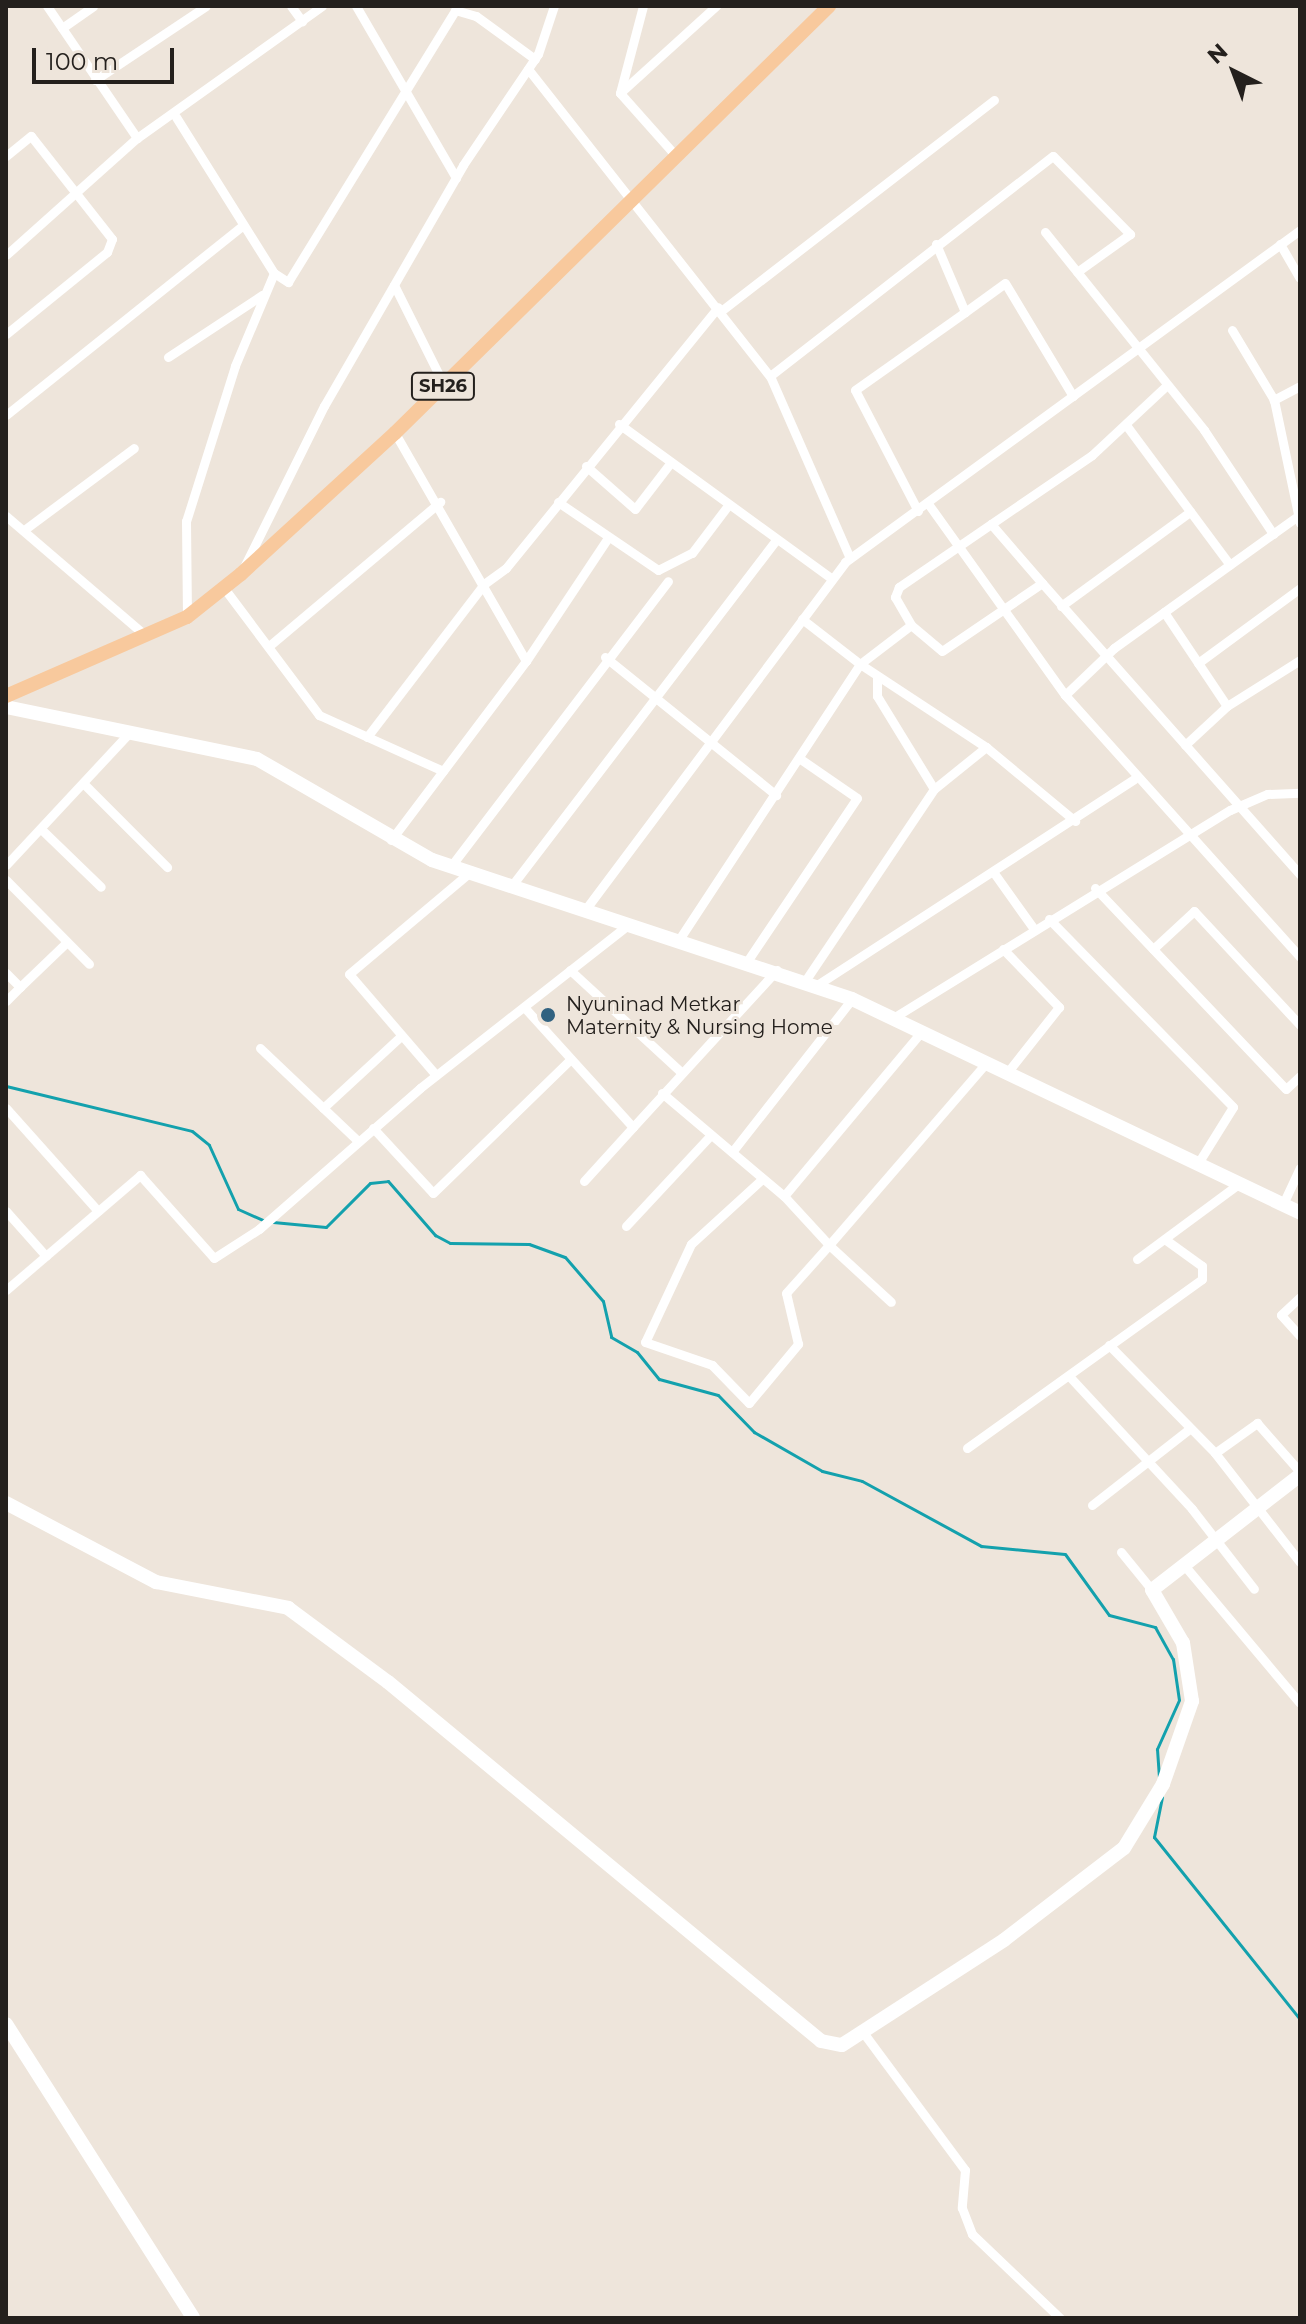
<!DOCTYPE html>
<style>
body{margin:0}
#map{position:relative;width:1306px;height:2324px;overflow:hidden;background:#eee5db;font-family:Montserrat,sans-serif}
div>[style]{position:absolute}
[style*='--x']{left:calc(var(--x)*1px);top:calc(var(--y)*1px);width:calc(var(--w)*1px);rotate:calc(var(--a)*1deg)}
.stream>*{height:3px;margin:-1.5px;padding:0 1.5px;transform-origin:1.5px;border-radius:1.5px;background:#13a1ad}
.street>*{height:9px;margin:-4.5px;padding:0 4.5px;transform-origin:4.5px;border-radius:4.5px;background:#fff}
.secondary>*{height:14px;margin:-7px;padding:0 7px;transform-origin:7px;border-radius:7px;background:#fff}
.primary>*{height:14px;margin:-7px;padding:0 7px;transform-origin:7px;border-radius:7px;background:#f8c99d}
.dots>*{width:22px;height:22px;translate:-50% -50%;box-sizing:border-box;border:4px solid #eee5db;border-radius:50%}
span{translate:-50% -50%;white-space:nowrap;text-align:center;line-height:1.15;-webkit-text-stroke:6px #eee5db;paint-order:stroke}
.shield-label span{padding:2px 6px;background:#eee5db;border:2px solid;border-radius:6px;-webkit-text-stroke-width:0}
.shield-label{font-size:18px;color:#24201d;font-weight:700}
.poi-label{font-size:20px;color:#24201d}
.left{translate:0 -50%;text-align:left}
.frame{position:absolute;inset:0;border:8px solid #24201d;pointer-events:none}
.north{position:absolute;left:1194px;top:32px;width:80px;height:80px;-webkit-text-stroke:6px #eee5db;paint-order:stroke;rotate:318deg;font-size:22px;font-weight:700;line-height:32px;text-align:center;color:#24201d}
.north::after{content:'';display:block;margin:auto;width:28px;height:36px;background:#24201d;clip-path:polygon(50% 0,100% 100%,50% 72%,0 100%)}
.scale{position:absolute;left:32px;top:48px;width:142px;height:36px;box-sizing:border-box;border:4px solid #24201d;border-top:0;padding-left:10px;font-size:24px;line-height:28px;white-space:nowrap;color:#24201d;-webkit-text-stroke:6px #eee5db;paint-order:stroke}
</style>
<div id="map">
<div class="stream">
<div style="--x:6;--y:1086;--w:191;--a:13.6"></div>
<div style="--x:192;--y:1131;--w:22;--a:39"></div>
<div style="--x:209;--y:1145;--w:70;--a:65.6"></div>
<div style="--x:238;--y:1209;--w:30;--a:24"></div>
<div style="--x:273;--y:1222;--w:53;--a:5.4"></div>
<div style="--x:326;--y:1227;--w:62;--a:-45"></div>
<div style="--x:370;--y:1183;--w:18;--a:-6"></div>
<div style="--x:388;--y:1181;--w:72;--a:49"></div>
<div style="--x:435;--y:1235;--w:17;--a:28"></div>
<div style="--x:450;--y:1243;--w:79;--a:0.7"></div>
<div style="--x:529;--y:1244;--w:38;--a:20"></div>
<div style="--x:565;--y:1257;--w:58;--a:49.2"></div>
<div style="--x:603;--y:1301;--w:37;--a:77"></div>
<div style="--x:611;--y:1337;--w:30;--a:30"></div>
<div style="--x:637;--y:1352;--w:35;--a:51"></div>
<div style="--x:659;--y:1379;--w:61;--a:15.2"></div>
<div style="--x:718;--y:1395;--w:52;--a:45.8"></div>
<div style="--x:754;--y:1432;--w:78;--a:29.8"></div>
<div style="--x:822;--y:1471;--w:41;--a:14"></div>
<div style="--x:862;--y:1481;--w:136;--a:28.6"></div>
<div style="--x:981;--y:1546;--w:84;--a:5.4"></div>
<div style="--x:1065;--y:1554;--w:75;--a:54.2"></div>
<div style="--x:1109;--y:1615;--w:48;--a:14.6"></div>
<div style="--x:1155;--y:1627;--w:37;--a:61"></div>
<div style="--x:1173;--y:1659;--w:41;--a:81.7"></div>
<div style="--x:1179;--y:1700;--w:54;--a:114.2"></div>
<div style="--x:1157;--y:1749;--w:28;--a:86"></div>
<div style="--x:1162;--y:1797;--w:41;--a:101.3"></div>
<div style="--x:1154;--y:1837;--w:233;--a:51.3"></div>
</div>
<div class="street">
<div style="--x:47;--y:6;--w:160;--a:55.7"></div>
<div style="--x:137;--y:138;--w:227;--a:-35.5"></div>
<div style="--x:291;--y:6;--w:19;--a:54"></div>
<div style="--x:356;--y:6;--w:199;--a:59.8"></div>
<div style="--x:643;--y:6;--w:90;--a:104.8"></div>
<div style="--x:620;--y:93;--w:84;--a:48.4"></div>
<div style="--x:455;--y:10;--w:22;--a:16"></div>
<div style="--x:476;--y:16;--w:73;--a:36.1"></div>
<div style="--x:62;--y:28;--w:38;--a:-35"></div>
<div style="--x:528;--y:69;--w:391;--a:51.8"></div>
<div style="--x:770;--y:376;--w:199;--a:66.3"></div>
<div style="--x:95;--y:80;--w:133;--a:-33.7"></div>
<div style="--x:620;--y:93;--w:130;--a:-42.2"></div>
<div style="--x:176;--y:117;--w:184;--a:57.9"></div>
<div style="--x:274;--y:273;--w:101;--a:112.8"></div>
<div style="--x:235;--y:366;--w:163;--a:107.5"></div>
<div style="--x:186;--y:521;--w:96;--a:89.4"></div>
<div style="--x:6;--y:156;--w:32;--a:-39"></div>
<div style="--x:31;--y:136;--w:131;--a:51.8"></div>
<div style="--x:112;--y:239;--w:14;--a:111"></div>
<div style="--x:107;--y:252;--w:130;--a:140.9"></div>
<div style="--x:1045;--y:232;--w:254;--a:51.2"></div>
<div style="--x:1204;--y:430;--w:125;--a:56.4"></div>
<div style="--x:1280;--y:244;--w:39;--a:60"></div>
<div style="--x:6;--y:255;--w:176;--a:-41.8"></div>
<div style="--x:274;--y:273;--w:17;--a:33"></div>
<div style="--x:288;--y:282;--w:324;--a:-58.4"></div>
<div style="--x:394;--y:285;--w:112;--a:63.4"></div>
<div style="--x:721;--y:311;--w:345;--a:-37.7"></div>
<div style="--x:965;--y:312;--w:49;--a:-35.9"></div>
<div style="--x:1005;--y:283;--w:132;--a:59"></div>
<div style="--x:1232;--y:330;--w:82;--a:59"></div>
<div style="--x:168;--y:357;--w:113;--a:-33.4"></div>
<div style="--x:770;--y:376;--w:358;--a:-37.9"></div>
<div style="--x:1053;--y:156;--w:110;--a:45.4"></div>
<div style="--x:1130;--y:234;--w:65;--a:144.4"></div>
<div style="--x:1300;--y:386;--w:30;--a:152"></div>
<div style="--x:1274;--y:400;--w:126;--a:78.1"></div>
<div style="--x:6;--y:415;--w:302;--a:-38.7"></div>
<div style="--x:619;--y:424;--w:263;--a:36"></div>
<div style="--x:1126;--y:425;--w:174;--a:53.4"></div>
<div style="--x:586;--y:466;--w:65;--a:41.3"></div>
<div style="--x:635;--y:509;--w:59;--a:-52.5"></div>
<div style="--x:558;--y:502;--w:121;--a:34.2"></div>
<div style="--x:658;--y:570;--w:38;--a:-27"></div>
<div style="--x:692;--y:553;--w:61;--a:-52.9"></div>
<div style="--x:929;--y:505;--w:234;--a:54.4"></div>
<div style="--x:1065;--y:695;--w:352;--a:48.1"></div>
<div style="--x:918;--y:511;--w:136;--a:-117.5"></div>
<div style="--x:855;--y:390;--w:135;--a:-35.3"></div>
<div style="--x:965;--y:312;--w:74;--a:-113.1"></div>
<div style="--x:6;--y:516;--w:184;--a:40.6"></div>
<div style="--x:991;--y:524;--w:122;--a:-34.3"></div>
<div style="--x:1092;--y:455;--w:100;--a:-43"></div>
<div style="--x:24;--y:530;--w:137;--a:-36.7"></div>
<div style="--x:244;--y:567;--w:180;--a:-63.6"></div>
<div style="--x:324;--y:406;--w:278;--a:-60"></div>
<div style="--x:463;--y:165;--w:134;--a:-56"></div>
<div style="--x:538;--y:54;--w:51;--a:-71.6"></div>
<div style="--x:1042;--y:583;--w:78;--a:-130.8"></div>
<div style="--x:991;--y:524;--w:112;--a:145.6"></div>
<div style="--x:899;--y:587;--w:11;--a:112"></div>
<div style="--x:895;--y:597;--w:32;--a:60"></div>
<div style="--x:911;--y:625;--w:40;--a:40"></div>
<div style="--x:942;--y:651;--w:121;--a:-34.2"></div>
<div style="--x:1042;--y:583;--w:390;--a:48.5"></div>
<div style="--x:224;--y:588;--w:159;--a:53.2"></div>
<div style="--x:319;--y:715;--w:136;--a:24.3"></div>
<div style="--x:1061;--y:606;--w:160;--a:-36.1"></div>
<div style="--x:1164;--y:612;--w:113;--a:56.2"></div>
<div style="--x:802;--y:619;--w:73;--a:37.8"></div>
<div style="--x:860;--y:664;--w:64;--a:-37.4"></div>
<div style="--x:269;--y:646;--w:224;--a:-40.1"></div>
<div style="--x:605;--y:657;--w:220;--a:38.9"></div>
<div style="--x:526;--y:661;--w:146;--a:-56.4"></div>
<div style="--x:1198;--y:663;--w:127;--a:-36.3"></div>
<div style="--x:877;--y:676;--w:20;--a:90"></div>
<div style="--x:877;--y:696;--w:109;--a:58.5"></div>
<div style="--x:1065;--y:695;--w:68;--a:-43.8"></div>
<div style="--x:1114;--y:648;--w:224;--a:-35.7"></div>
<div style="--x:367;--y:737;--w:193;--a:-52.6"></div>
<div style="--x:484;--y:584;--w:27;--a:-36"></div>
<div style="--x:506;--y:568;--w:336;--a:-50.9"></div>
<div style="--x:1185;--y:745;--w:57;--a:-42.9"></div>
<div style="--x:1227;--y:706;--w:86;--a:-32.2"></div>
<div style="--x:83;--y:783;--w:119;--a:45"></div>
<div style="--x:41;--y:829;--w:83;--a:44"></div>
<div style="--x:391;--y:840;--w:224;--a:-53"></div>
<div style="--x:526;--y:661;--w:263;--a:-119.9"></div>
<div style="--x:6;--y:865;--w:183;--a:-47"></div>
<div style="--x:451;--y:866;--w:358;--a:-52.7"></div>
<div style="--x:994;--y:873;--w:69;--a:54.5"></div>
<div style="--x:6;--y:880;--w:118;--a:45.3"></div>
<div style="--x:513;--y:884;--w:434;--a:-52.6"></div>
<div style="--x:1095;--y:888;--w:277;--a:46.5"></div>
<div style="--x:1286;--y:1089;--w:19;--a:-43"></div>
<div style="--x:585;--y:910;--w:434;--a:-53.2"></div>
<div style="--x:845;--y:562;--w:563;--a:-36.12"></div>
<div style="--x:1049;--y:919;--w:263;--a:45.6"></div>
<div style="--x:1233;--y:1107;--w:62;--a:121.9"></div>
<div style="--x:680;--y:938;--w:328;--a:-56.7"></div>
<div style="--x:860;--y:664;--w:151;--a:33.4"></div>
<div style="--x:986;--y:747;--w:116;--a:39.7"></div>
<div style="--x:1003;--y:949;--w:81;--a:46"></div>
<div style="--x:1059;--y:1007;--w:85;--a:128.3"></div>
<div style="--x:1153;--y:949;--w:56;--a:-42.8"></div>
<div style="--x:1194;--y:911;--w:156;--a:47.1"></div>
<div style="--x:748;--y:960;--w:195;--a:-56.1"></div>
<div style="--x:857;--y:798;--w:67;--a:-145.4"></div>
<div style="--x:570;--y:970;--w:152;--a:42.6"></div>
<div style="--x:6;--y:973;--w:20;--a:45"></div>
<div style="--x:20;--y:987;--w:65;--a:-43.8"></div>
<div style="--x:805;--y:981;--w:231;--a:-56.1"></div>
<div style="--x:934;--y:789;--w:67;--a:-38.9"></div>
<div style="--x:817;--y:985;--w:378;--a:-33"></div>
<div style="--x:6;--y:1001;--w:20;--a:-45"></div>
<div style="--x:524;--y:1007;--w:162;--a:47.8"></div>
<div style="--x:633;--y:1127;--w:213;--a:-47.5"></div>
<div style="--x:893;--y:1018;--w:396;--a:-31.7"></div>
<div style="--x:1230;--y:810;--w:40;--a:-23.4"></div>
<div style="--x:1267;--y:794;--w:33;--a:-2"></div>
<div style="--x:260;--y:1048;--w:135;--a:43.5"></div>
<div style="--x:436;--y:1075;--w:133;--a:-130.7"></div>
<div style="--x:349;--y:974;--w:158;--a:-40.1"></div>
<div style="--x:662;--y:1093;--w:160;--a:40.2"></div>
<div style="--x:784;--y:1196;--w:215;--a:-50.1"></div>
<div style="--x:6;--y:1108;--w:138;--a:48.2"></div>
<div style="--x:323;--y:1108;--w:105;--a:-42.7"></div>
<div style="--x:373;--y:1128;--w:88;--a:47.3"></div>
<div style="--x:433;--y:1193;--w:192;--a:-44.2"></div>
<div style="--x:732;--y:1152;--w:194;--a:-51.9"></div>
<div style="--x:761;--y:1180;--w:95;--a:137.6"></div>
<div style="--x:691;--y:1244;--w:108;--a:115.1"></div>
<div style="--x:645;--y:1342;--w:71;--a:18.9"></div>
<div style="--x:712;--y:1365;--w:53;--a:45.8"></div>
<div style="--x:749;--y:1403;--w:77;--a:-50.3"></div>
<div style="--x:798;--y:1344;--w:52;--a:-103.2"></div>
<div style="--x:786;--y:1293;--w:64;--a:-48.1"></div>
<div style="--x:829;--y:1245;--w:84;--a:42.6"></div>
<div style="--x:584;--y:1181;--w:73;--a:-47.8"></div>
<div style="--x:784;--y:1196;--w:67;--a:47.4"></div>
<div style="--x:829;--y:1245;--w:239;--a:-49.2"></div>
<div style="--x:1283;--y:1204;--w:40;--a:-65"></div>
<div style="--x:6;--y:1211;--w:60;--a:48.4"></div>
<div style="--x:626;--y:1226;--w:123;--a:-47"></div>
<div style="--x:1137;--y:1259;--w:129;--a:-36.5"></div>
<div style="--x:6;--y:1290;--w:177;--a:-40.6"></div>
<div style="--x:140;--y:1175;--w:111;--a:48.3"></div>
<div style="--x:214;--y:1258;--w:54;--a:-32.8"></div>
<div style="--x:259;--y:1229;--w:214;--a:-41.2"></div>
<div style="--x:420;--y:1088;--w:264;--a:-38.1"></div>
<div style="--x:1300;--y:1297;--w:26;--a:137"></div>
<div style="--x:1281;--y:1315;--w:28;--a:48"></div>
<div style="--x:1109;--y:1345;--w:151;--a:45.5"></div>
<div style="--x:1215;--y:1453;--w:138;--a:52.1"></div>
<div style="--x:1069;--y:1376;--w:181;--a:47.2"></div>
<div style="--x:1192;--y:1509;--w:101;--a:52.2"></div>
<div style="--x:967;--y:1448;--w:289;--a:-35.7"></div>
<div style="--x:1202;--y:1279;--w:13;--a:-90"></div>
<div style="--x:1202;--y:1266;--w:44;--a:-144.2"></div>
<div style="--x:1215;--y:1453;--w:52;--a:-35.5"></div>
<div style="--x:1257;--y:1423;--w:65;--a:48.7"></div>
<div style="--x:1092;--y:1505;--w:122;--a:-38"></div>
<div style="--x:1121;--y:1552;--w:49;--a:50.8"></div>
<div style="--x:1184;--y:1565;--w:180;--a:50"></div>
<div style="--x:865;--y:2035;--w:168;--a:53.5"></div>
<div style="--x:965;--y:2170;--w:38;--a:95"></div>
<div style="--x:962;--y:2208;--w:28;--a:69"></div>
<div style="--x:972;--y:2234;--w:122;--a:43.7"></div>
</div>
<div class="secondary">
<div style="--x:6;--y:707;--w:256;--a:11.7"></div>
<div style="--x:257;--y:759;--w:202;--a:30"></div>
<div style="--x:432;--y:860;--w:442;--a:18.3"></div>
<div style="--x:852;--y:999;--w:496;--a:25.5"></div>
<div style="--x:6;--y:1503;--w:170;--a:27.8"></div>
<div style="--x:156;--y:1582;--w:135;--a:11.1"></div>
<div style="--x:288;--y:1608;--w:124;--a:36.5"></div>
<div style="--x:388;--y:1682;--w:562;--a:39.66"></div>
<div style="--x:821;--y:2041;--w:21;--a:11"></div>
<div style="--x:842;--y:2045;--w:193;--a:-32.9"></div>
<div style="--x:1004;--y:1940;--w:151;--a:-37.5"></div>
<div style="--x:1124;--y:1848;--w:75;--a:-58.6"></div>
<div style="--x:1163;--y:1784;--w:88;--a:-70.7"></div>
<div style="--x:1192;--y:1701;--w:59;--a:-98.8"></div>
<div style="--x:1183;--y:1643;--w:61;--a:-120.3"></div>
<div style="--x:1152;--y:1590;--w:187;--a:-37.8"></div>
<div style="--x:6;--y:2024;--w:348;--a:57.5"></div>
</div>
<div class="primary">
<div style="--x:6;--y:696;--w:197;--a:-23.6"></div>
<div style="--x:187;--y:617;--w:69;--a:-38.5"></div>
<div style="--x:241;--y:574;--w:209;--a:-42.5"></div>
<div style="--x:395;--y:433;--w:609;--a:-44.53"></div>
</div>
<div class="dots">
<div style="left:548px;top:1015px;background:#316280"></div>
</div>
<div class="shield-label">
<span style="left:443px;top:386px">SH26</span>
</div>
<div class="poi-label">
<span class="left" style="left:566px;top:1016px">Nyuninad Metkar<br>Maternity &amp; Nursing Home</span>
</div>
<div class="frame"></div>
<div class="north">N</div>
<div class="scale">100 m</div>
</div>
